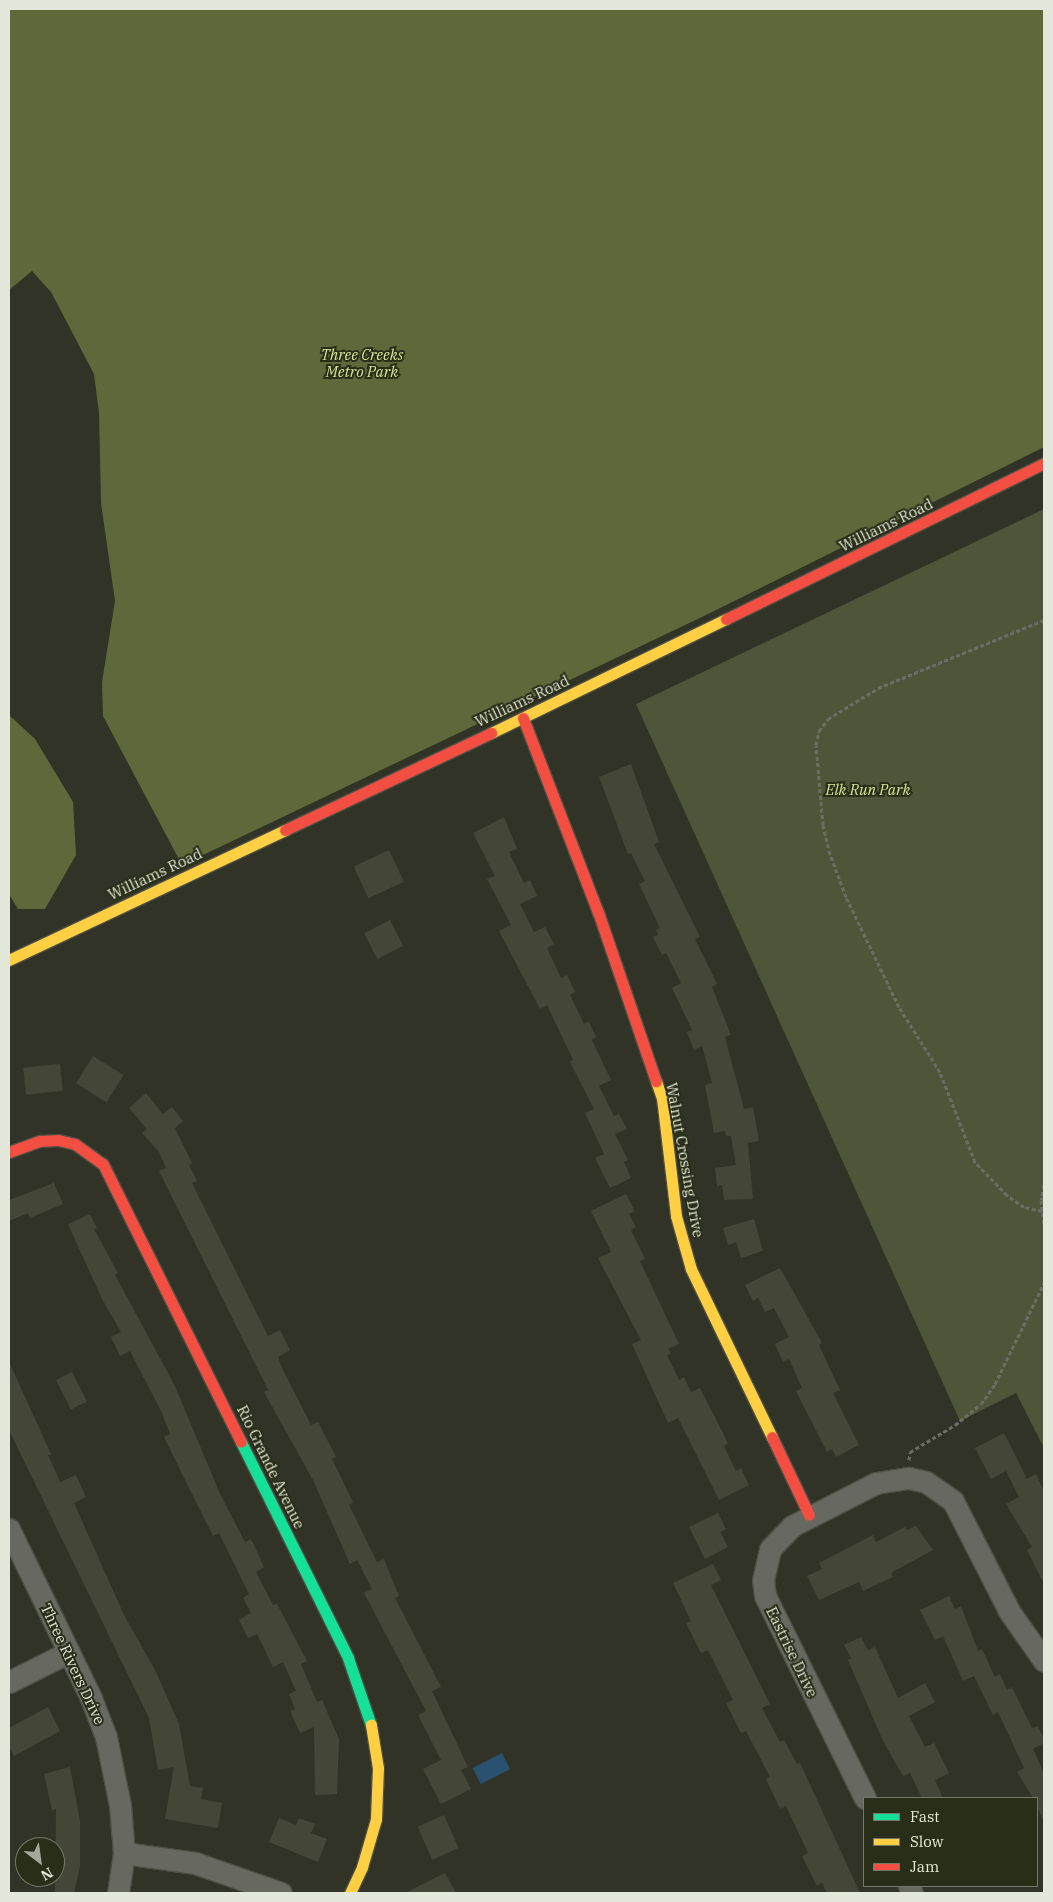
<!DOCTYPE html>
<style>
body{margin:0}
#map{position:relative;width:1053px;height:1902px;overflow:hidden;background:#303326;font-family:"IBM Plex Serif",serif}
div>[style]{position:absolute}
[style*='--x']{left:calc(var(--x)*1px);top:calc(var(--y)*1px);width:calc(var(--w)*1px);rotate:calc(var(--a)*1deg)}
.green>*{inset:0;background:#4e5538}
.forest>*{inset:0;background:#5e683a}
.water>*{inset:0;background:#2b5170;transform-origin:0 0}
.building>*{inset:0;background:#444738;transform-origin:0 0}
.path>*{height:3px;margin-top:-1.5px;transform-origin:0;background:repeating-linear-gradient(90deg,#6c6e65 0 4px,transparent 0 6.5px)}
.roads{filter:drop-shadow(1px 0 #4c4f44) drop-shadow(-1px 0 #4c4f44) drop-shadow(0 1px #4c4f44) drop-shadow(0 -1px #4c4f44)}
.street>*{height:21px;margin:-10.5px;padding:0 10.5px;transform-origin:10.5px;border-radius:10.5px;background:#676960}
.fast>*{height:11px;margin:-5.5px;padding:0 5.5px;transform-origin:5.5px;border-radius:5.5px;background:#16e098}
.slow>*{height:11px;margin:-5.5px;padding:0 5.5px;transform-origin:5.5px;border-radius:5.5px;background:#ffcf43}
.jam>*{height:11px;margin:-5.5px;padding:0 5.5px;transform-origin:5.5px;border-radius:5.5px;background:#f24e42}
span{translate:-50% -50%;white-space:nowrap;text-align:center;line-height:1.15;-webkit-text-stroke:4px #292e18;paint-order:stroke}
.park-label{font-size:15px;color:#d5e797;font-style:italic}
.street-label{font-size:15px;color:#e4e8da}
.frame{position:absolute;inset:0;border:10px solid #e4e8da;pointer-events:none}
.legend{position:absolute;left:863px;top:1797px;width:175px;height:90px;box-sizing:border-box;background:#292e18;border:1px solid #747866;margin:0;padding:6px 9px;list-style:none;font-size:15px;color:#e4e8da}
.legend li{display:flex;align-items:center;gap:10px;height:25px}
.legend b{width:25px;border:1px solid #747866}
.north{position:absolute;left:15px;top:1837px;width:50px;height:50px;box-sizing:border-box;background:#292e18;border:1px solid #747866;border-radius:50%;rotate:150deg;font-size:14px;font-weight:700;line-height:20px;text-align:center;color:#e4e8da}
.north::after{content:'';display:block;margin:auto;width:18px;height:22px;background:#a5a99b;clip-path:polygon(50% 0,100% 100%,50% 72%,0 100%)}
</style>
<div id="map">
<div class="green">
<div style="clip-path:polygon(1044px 509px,1044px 1448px,1016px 1393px,960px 1421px,636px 704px)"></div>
</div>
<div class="forest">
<div style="clip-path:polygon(9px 9px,1044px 9px,1044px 447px,704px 616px,182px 865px,103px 716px,102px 682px,115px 601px,101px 503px,99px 413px,94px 374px,51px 292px,32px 271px,9px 290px)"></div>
<div style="clip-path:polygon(9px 715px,35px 739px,73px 802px,76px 855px,45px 909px,18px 909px,9px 894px)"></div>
</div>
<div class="water">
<div style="left:502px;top:1753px;width:18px;height:33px;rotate:63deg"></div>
</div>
<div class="building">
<div style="clip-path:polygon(631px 764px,659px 842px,654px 844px,700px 937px,695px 939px,717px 984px,712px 987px,731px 1035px,725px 1037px,744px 1109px,753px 1107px,759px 1141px,748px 1143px,753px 1199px,724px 1200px,722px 1185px,717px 1186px,715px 1168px,736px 1165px,731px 1136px,726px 1136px,725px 1131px,714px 1133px,705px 1085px,712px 1083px,702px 1046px,694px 1050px,687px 1032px,692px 1030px,672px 988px,681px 983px,666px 953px,662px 955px,653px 937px,658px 935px,656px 930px,660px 928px,639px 884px,645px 881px,631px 853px,628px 854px,599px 777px)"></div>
<div style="clip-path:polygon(504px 817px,517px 849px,509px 852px,524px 883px,530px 880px,537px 896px,520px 904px,534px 932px,545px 927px,554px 944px,547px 948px,561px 978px,567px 975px,575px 992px,570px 995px,584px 1024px,589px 1022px,596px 1037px,592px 1040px,611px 1080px,599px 1086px,614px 1116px,619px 1114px,627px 1129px,615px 1134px,628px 1160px,624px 1162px,631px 1178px,610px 1188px,595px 1158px,604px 1154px,585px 1113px,594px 1109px,570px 1062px,573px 1060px,547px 1005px,540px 1009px,499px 931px,511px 925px,487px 879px,495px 876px,473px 833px)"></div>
<div style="left:389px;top:850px;width:35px;height:39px;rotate:65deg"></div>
<div style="left:390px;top:920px;width:29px;height:29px;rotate:63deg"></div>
<div style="left:93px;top:1056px;width:36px;height:32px;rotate:32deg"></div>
<div style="left:60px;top:1064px;width:27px;height:37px;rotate:84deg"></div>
<div style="clip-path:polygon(146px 1093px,163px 1114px,172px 1107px,183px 1121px,175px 1128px,192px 1163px,189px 1165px,197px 1181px,192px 1183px,268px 1336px,280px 1330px,290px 1350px,278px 1357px,282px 1368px,311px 1425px,318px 1422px,336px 1457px,332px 1459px,353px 1502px,349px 1505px,377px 1562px,384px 1559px,399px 1596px,395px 1598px,441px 1687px,432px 1691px,468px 1767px,461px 1770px,471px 1789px,441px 1804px,423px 1769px,441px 1760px,418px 1715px,426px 1711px,364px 1593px,372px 1589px,357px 1560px,350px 1564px,313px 1480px,264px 1392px,268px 1390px,159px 1171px,166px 1168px,159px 1152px,142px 1133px,147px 1129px,129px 1108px)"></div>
<div style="clip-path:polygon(54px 1183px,63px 1204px,30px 1218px,28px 1213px,9px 1221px,9px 1200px)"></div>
<div style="clip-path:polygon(626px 1194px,635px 1211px,629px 1214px,636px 1227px,631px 1230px,645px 1259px,640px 1261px,679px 1344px,668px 1349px,671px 1354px,667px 1355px,679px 1380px,684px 1377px,691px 1392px,700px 1388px,728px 1443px,724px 1446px,736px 1471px,741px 1468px,749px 1485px,719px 1500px,678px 1418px,668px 1423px,632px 1344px,641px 1340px,598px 1258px,611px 1252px,591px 1211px)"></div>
<div style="clip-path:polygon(90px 1214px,97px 1228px,94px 1229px,118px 1273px,115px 1275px,174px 1384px,221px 1496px,245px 1542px,251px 1539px,264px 1567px,256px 1572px,273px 1605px,277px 1604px,307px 1661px,301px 1664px,317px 1702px,322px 1700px,339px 1739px,337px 1794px,315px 1795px,314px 1727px,300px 1733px,290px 1711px,295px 1709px,289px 1694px,296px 1691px,283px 1662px,273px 1667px,257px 1634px,248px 1638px,239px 1620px,251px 1613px,243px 1598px,249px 1594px,219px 1533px,213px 1536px,182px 1474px,164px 1437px,170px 1434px,161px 1411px,130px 1351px,120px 1356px,111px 1337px,121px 1332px,102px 1299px,68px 1224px)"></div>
<div style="clip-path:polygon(754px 1219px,763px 1251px,741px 1258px,736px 1242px,728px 1245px,723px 1228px)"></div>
<div style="clip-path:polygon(780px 1268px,822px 1343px,819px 1345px,840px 1390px,833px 1393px,859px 1445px,836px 1457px,832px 1449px,827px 1452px,796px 1391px,802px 1388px,789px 1359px,783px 1362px,775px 1344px,789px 1337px,774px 1308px,765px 1312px,758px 1298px,753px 1301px,745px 1285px)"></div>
<div style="clip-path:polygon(9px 1362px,51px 1454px,48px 1455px,60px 1482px,76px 1475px,86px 1497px,74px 1503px,124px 1615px,155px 1670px,179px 1724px,190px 1786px,203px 1788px,201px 1799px,222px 1803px,218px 1828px,165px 1819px,174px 1767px,158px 1770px,149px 1718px,9px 1430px)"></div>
<div style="left:72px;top:1372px;width:33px;height:18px;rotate:63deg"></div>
<div style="clip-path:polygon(1004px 1433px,1027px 1479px,1036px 1474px,1044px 1491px,1044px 1584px,1027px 1550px,1032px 1547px,1006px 1504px,1019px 1497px,1006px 1471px,991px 1479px,975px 1448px)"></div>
<div style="clip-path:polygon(718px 1513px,726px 1529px,720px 1532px,728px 1547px,705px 1559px,689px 1527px)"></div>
<div style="clip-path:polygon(916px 1526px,933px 1550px,891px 1573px,893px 1577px,863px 1591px,859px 1582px,819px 1600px,807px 1576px,822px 1569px,819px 1563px,873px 1535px,876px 1542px,905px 1527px,907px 1530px)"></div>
<div style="clip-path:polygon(713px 1564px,721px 1580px,711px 1585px,770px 1704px,762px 1708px,780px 1742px,784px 1740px,797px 1764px,800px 1763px,860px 1893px,827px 1893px,822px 1883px,817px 1886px,802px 1856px,808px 1853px,786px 1806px,780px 1809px,766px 1779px,770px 1777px,746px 1731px,741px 1733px,726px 1703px,733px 1700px,708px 1650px,701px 1653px,686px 1623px,691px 1621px,673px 1583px)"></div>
<div style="clip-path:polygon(949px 1596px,955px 1609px,961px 1606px,978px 1651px,982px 1649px,995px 1677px,1000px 1674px,1007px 1690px,1012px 1687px,1032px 1728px,1038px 1726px,1044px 1739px,1044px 1743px,1033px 1749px,1044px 1773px,1044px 1822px,1037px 1807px,1037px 1798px,1033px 1798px,1017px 1772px,1024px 1768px,998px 1712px,993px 1715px,974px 1676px,963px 1681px,943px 1636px,935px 1640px,920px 1610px)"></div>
<div style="clip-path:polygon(861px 1637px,868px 1650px,875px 1647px,898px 1698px,925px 1683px,935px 1702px,909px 1716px,925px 1747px,934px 1743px,949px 1773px,935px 1780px,943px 1798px,922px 1798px,910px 1773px,903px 1776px,883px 1741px,848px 1660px,851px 1658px,844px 1645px)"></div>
<div style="clip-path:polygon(48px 1707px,60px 1731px,14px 1756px,9px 1747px,9px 1728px)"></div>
<div style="clip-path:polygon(70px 1767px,80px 1821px,80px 1866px,74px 1893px,55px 1893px,56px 1809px,52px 1810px,44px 1774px)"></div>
<div style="left:444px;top:1815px;width:36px;height:29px;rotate:66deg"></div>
<div style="clip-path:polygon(279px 1818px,296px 1825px,299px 1818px,315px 1824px,311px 1833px,327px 1839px,318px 1862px,269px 1842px)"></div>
<div style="clip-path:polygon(445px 1873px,456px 1893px,405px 1893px)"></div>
</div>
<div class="path">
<div style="--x:1044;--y:1185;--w:15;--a:101"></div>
<div style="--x:1041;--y:1200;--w:26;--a:83"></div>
<div style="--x:1042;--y:1211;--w:18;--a:-167"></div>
<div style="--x:1024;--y:1207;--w:21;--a:-145"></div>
<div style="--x:1007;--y:1195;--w:46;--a:-134.1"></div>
<div style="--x:975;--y:1162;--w:97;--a:-111.3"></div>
<div style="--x:940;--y:1072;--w:77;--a:-122.2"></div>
<div style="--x:899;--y:1007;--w:122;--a:-115.7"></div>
<div style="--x:846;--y:897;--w:46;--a:-110.4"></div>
<div style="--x:830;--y:854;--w:30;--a:-104"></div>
<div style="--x:823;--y:825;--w:80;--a:-95"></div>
<div style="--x:816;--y:745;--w:14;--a:-78"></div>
<div style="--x:819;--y:731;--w:15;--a:-53"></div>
<div style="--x:828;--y:719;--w:59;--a:-31.8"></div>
<div style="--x:878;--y:688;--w:179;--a:-22.3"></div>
<div style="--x:909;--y:1460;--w:8;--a:-83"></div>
<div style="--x:910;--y:1452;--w:52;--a:-31"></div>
<div style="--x:955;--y:1425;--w:33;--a:-39"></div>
<div style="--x:981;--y:1404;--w:24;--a:-55"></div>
<div style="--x:995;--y:1384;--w:112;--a:-64.1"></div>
</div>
<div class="roads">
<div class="street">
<div style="--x:9;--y:1529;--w:188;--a:64.1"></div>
<div style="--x:91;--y:1698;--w:42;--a:69"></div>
<div style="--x:106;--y:1737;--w:69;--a:78.4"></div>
<div style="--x:120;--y:1805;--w:48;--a:85.2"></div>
<div style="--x:124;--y:1853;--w:40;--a:98.5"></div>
<div style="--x:9;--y:1682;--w:67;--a:-26.6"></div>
<div style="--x:865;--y:1798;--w:225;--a:-116.3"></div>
<div style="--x:765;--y:1596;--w:16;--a:-97"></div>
<div style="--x:763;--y:1580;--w:32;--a:-77"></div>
<div style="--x:770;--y:1549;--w:32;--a:-46"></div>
<div style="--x:792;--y:1526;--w:94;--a:-27.1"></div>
<div style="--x:876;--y:1483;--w:33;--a:-9"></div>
<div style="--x:909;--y:1478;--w:17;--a:13"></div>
<div style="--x:926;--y:1482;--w:33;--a:35"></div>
<div style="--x:953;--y:1501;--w:123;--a:63"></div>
<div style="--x:1009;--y:1611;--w:61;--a:55"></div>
<div style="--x:124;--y:1853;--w:72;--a:8"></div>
<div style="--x:195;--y:1863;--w:91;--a:19.2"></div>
<div style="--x:909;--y:1886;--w:8;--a:67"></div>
</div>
<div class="fast">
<div style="--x:241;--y:1442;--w:241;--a:63.6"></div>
<div style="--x:348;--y:1658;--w:71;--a:71.1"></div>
</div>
<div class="slow">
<div style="--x:491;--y:733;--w:261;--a:-25.9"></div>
<div style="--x:9;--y:960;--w:305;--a:-25.2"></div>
<div style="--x:656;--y:1081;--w:18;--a:71"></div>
<div style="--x:662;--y:1098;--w:119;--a:83.2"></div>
<div style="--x:676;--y:1216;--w:55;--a:74.2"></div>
<div style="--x:691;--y:1269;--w:187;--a:64.3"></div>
<div style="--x:350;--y:1893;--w:29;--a:-65"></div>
<div style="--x:362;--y:1867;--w:50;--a:-73.7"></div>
<div style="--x:376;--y:1819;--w:51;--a:-87.8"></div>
<div style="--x:378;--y:1768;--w:44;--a:-99.2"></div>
</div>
<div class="jam">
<div style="--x:726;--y:619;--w:354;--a:-26.1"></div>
<div style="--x:523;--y:718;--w:208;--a:68.9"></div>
<div style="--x:598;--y:912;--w:179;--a:71.1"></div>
<div style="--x:285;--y:830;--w:228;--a:-25.2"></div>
<div style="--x:9;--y:1152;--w:33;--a:-20"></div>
<div style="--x:40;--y:1141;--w:18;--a:-3"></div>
<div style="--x:58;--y:1140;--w:17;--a:13"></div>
<div style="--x:75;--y:1144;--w:34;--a:36"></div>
<div style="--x:103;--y:1164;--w:310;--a:63.6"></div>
<div style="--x:772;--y:1437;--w:86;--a:64.6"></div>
</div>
</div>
<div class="park-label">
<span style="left:362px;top:363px">Three Creeks<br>Metro Park</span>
<span style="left:868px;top:790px">Elk Run Park</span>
</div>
<div class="street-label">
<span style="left:886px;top:525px;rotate:-26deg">Williams Road</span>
<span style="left:522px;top:701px;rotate:-25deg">Williams Road</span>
<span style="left:155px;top:874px;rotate:-25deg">Williams Road</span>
<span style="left:685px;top:1160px;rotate:80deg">Walnut Crossing Drive</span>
<span style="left:271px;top:1467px;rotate:64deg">Rio Grande Avenue</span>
<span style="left:792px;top:1652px;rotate:64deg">Eastrise Drive</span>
<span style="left:73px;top:1664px;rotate:65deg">Three Rivers Drive</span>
</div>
<div class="frame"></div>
<ul class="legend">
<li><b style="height:6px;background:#16e098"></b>Fast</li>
<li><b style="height:6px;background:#ffcf43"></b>Slow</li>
<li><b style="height:6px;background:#f24e42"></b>Jam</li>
</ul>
<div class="north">N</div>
</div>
